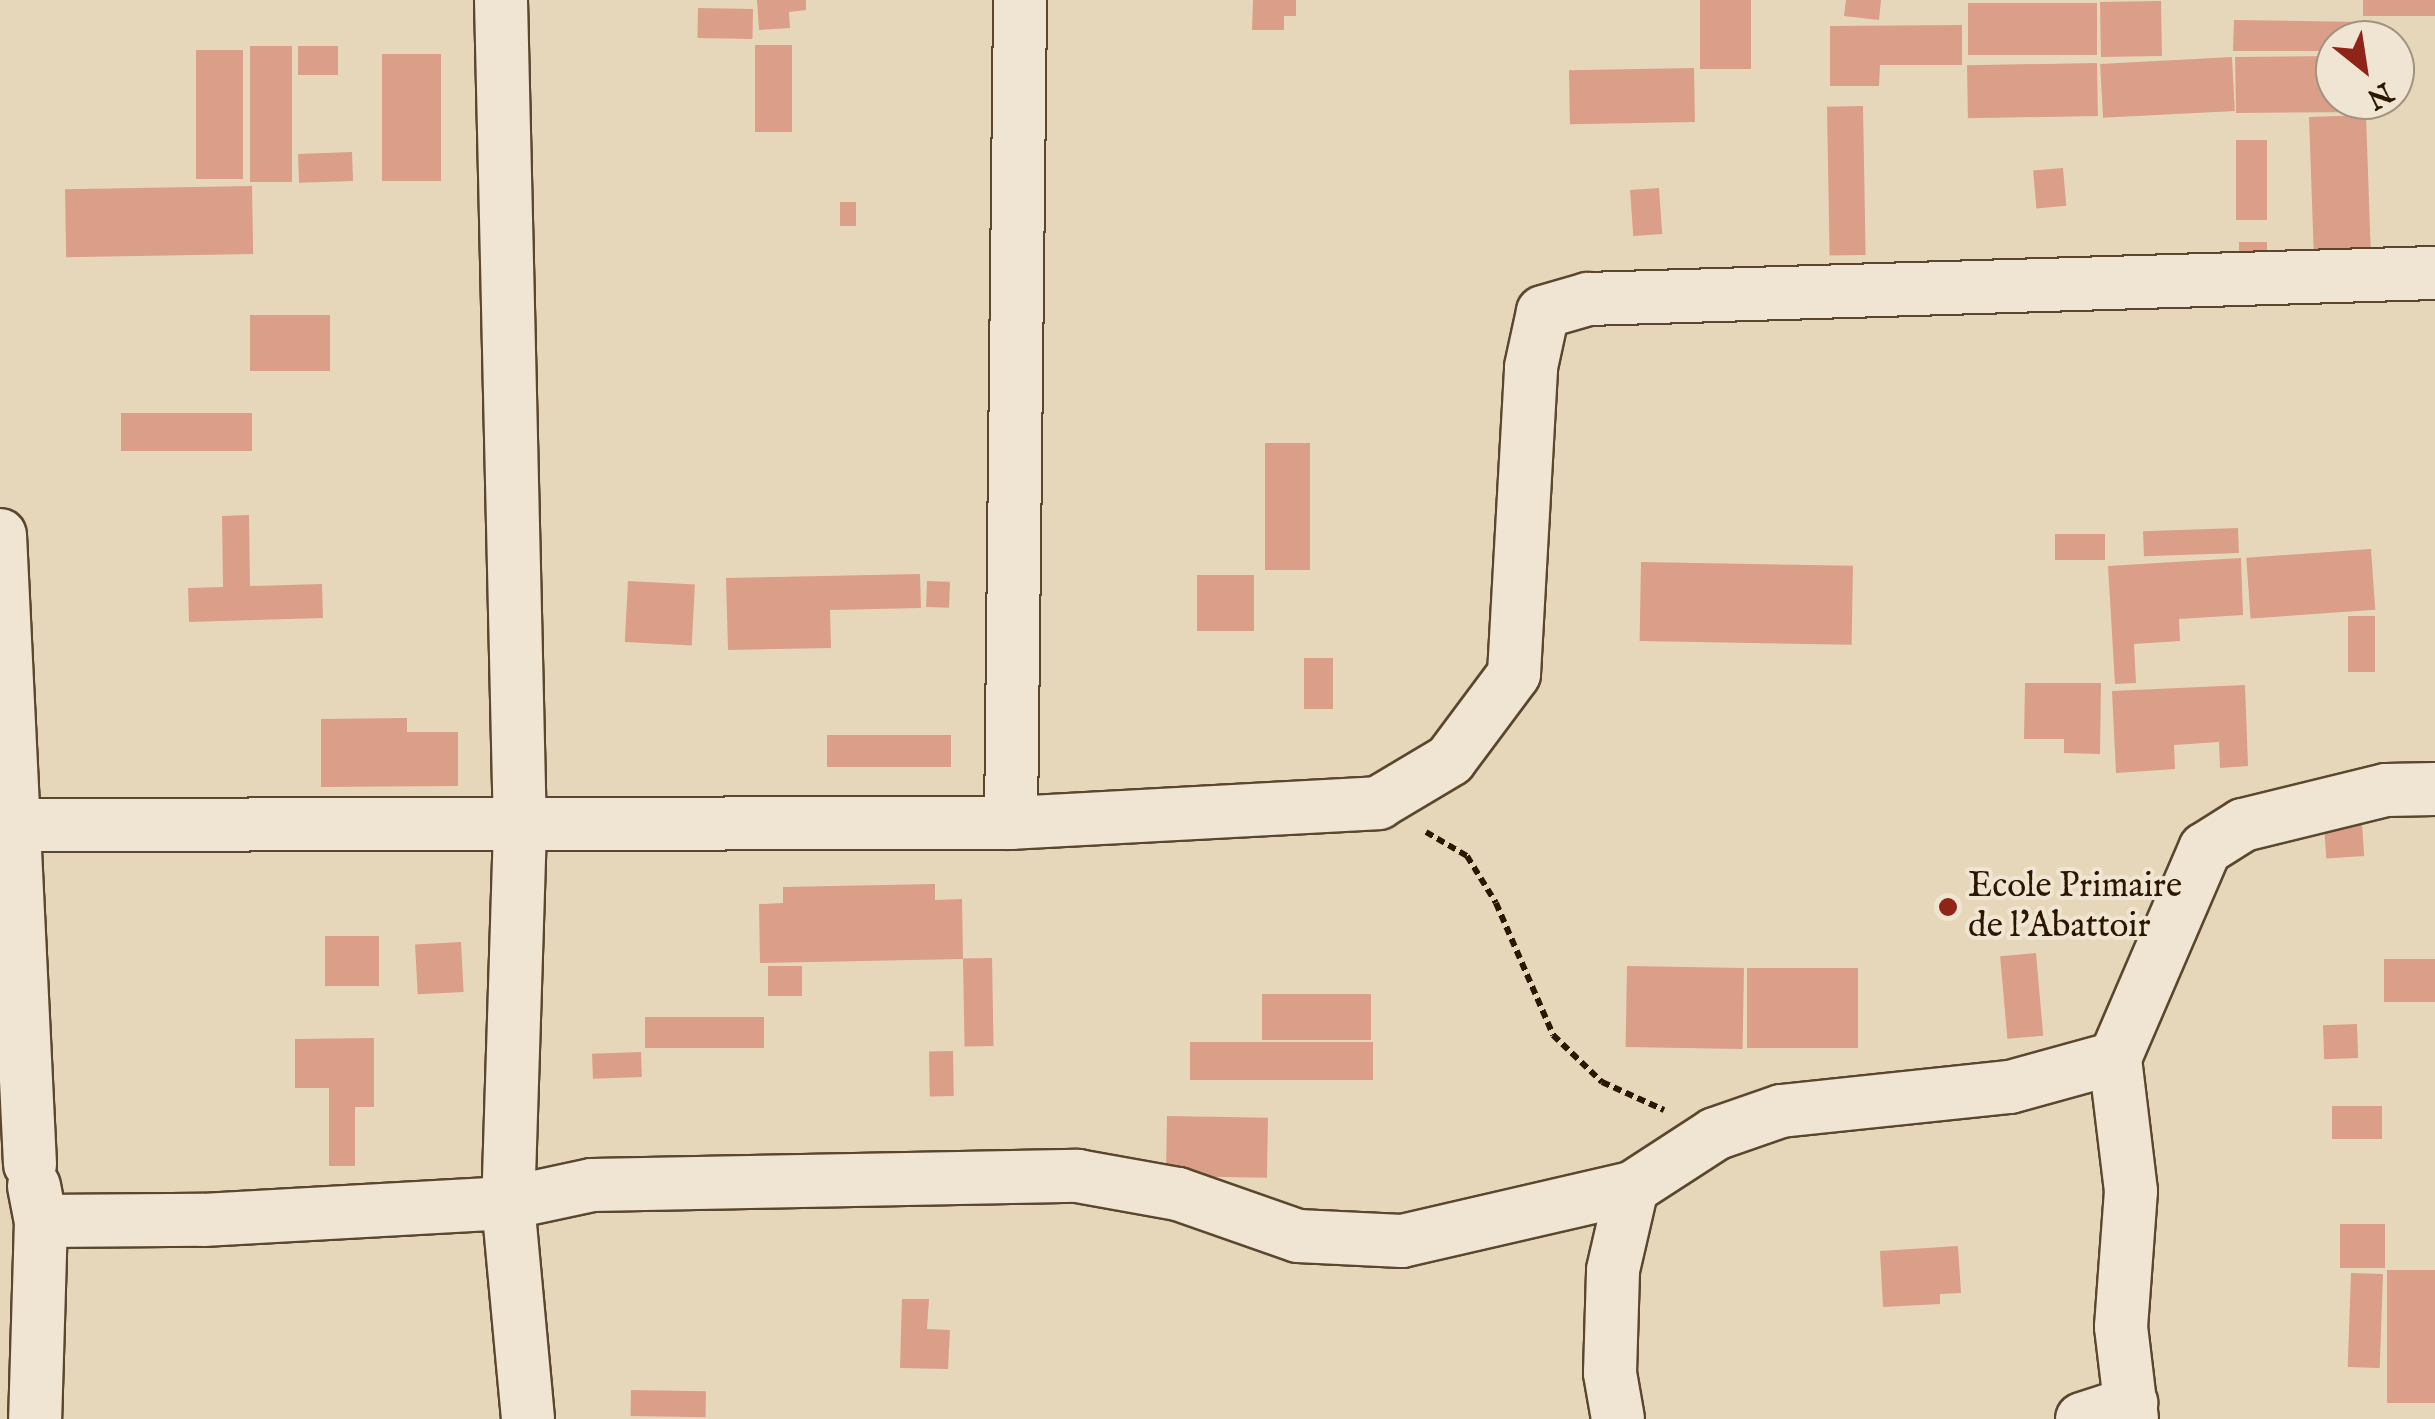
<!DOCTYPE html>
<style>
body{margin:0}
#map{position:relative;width:2435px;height:1419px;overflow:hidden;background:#e7d7ba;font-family:"IM FELL English",serif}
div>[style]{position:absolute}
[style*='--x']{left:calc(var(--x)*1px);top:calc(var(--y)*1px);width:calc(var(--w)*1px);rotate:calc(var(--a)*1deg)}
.building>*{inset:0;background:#db9e88;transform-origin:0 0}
.path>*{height:6px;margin-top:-3px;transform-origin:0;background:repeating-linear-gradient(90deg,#2b1700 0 8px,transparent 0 13px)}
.roads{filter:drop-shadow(2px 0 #5a472e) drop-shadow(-2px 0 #5a472e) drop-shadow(0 2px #5a472e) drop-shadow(0 -2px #5a472e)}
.minor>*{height:52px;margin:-26px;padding:0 26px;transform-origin:26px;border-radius:26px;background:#efe5d2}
.dots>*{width:28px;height:28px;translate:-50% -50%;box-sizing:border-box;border:5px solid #efe5d2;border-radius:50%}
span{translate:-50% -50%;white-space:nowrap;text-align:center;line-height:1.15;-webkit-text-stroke:8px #efe5d2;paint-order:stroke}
.poi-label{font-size:35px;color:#2b1700}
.left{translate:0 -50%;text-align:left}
.north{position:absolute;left:2315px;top:20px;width:100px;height:100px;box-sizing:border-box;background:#efe5d2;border:2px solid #a1937e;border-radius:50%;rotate:150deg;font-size:28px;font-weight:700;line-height:40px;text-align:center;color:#2b1700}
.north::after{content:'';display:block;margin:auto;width:35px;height:45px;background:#8f2418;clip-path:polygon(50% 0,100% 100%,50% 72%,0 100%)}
</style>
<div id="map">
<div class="building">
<div style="clip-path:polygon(757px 0,806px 0,806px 10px,789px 12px,790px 28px,759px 30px)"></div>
<div style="clip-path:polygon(1253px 0,1296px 0,1296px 16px,1284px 16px,1284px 30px,1252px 30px)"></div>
<div style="left:1700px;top:0;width:51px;height:69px"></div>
<div style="clip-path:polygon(1846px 0,1881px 0,1879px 20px,1844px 16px)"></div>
<div style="left:2363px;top:0;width:72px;height:16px"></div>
<div style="left:2161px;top:1px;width:55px;height:61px;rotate:89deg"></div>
<div style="left:2097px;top:3px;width:52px;height:129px;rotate:90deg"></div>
<div style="left:698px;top:8px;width:55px;height:30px;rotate:1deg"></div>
<div style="clip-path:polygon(2234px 20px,2363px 22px,2363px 40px,2335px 40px,2335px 51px,2233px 51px)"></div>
<div style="clip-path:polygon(1962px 25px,1962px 65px,1880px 65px,1879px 86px,1830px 86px,1830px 26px)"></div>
<div style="left:755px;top:45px;width:37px;height:87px"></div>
<div style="left:250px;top:46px;width:42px;height:136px"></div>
<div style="left:298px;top:46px;width:40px;height:29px"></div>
<div style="left:196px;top:50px;width:47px;height:129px"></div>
<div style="left:441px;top:54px;width:127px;height:59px;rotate:90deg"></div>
<div style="clip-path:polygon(2335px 56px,2335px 100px,2366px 100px,2366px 112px,2236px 113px,2235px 57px)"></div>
<div style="left:2232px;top:57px;width:54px;height:132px;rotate:87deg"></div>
<div style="left:2097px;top:63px;width:53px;height:130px;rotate:89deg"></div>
<div style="left:1694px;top:68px;width:54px;height:125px;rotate:89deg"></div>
<div style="left:1863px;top:106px;width:149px;height:36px;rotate:89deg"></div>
<div style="left:2366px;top:115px;width:149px;height:57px;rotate:88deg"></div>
<div style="left:2236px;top:140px;width:31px;height:80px"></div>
<div style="left:352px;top:152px;width:29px;height:54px;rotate:88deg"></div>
<div style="left:2063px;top:168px;width:38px;height:30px;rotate:85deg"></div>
<div style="left:252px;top:186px;width:68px;height:187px;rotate:89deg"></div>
<div style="left:1659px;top:188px;width:46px;height:29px;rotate:86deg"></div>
<div style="left:840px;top:202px;width:16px;height:24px"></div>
<div style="left:2239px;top:242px;width:28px;height:19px"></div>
<div style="left:330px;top:315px;width:56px;height:80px;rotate:90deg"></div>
<div style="left:252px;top:413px;width:38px;height:131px;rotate:90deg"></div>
<div style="left:1265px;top:443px;width:45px;height:127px"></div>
<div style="clip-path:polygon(249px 515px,250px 586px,322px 584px,323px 618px,189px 622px,188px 588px,223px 587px,222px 516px)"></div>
<div style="left:2238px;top:528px;width:25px;height:95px;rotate:88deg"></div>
<div style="left:2105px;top:534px;width:26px;height:50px;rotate:90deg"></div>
<div style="left:2371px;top:549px;width:61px;height:125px;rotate:86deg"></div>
<div style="clip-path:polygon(2241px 558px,2243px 615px,2179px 619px,2180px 641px,2134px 644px,2136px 683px,2115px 684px,2108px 566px)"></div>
<div style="left:1641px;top:562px;width:212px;height:79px;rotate:1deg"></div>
<div style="clip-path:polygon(920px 574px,921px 608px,830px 610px,831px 648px,728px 650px,726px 578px)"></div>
<div style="left:1254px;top:575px;width:56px;height:57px;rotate:90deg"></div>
<div style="left:628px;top:581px;width:67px;height:61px;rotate:3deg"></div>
<div style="left:927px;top:581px;width:23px;height:26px;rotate:2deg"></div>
<div style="left:2348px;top:616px;width:27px;height:56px"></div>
<div style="left:1333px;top:658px;width:51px;height:29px;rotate:90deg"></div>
<div style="clip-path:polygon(2025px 683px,2101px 683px,2100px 754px,2064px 753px,2064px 739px,2024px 739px)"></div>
<div style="clip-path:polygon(2245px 685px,2248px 766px,2220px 768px,2219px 742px,2174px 745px,2175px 769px,2116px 773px,2112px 691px)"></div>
<div style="clip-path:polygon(407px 718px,407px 732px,458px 732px,458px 786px,321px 787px,321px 719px)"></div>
<div style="left:951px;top:735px;width:32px;height:124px;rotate:90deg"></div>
<div style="left:2362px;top:824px;width:32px;height:38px;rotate:86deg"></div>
<div style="clip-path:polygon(935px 884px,935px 900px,962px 899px,963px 959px,760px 963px,759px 904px,783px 903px,783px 887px)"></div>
<div style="left:325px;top:936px;width:54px;height:50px"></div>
<div style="left:461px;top:942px;width:50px;height:46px;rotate:87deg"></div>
<div style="left:2036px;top:953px;width:83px;height:36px;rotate:85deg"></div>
<div style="left:992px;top:958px;width:88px;height:29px;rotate:89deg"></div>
<div style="left:2435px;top:959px;width:43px;height:51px;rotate:90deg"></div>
<div style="left:802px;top:966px;width:30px;height:34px;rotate:90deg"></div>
<div style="left:1627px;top:966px;width:117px;height:81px;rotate:1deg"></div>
<div style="left:1747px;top:968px;width:111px;height:80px"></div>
<div style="left:1262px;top:994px;width:109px;height:46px"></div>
<div style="left:645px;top:1017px;width:119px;height:31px"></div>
<div style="left:2357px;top:1024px;width:34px;height:34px;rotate:88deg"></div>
<div style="clip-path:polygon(374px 1038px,374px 1107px,355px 1107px,355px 1166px,329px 1166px,329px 1088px,295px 1088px,295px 1039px)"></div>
<div style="left:1373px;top:1042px;width:38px;height:183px;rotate:90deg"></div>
<div style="left:953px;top:1051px;width:45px;height:24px;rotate:89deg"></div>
<div style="left:641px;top:1052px;width:25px;height:49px;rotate:88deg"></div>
<div style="left:2332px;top:1106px;width:50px;height:33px"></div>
<div style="left:1167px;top:1116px;width:101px;height:60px;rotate:1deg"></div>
<div style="left:2340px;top:1224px;width:45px;height:44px"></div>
<div style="clip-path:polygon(1958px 1246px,1961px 1293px,1940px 1294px,1940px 1304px,1883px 1307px,1880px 1251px)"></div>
<div style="left:2387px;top:1270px;width:48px;height:133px"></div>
<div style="left:2351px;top:1273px;width:32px;height:94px;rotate:2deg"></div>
<div style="clip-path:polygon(902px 1299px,929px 1299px,927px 1329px,950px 1330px,948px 1369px,900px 1368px)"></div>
<div style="left:631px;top:1390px;width:75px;height:26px;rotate:1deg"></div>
</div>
<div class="path">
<div style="--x:1426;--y:832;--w:48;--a:30.3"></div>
<div style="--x:1467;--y:856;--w:55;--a:58.3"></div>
<div style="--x:1496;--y:903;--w:144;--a:66.6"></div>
<div style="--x:1553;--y:1035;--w:68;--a:43.8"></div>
<div style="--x:1602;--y:1082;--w:68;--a:24.3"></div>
</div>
<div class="roads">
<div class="minor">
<div style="--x:501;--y:0;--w:828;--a:88.69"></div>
<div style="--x:520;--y:828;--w:375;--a:91.8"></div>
<div style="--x:508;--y:1203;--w:217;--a:84.7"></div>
<div style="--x:0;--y:535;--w:630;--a:87.27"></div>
<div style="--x:1011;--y:823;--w:823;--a:-89.37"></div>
<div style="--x:15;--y:825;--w:996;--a:-0.12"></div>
<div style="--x:1011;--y:823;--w:368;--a:-3.1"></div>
<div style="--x:1378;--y:803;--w:84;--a:-30.8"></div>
<div style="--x:1450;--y:760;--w:107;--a:-53.3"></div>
<div style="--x:1514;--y:674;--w:307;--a:-86.8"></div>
<div style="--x:1531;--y:367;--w:56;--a:-77.7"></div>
<div style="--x:1543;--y:312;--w:47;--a:-16.1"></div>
<div style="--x:1588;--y:299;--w:847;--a:-1.76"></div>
<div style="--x:34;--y:1186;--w:36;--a:79"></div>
<div style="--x:41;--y:1221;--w:198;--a:91.7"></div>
<div style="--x:41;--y:1221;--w:162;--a:-0.4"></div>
<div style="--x:203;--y:1220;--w:305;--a:-3.2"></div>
<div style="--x:508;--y:1203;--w:86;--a:-12.1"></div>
<div style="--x:592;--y:1185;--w:486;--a:-1.1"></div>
<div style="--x:1078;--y:1176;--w:102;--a:10.2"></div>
<div style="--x:1178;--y:1194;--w:127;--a:19.3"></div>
<div style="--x:1298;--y:1236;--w:104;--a:2.8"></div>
<div style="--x:1402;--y:1241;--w:236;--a:-13"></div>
<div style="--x:1618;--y:1419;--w:47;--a:-99.9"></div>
<div style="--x:1610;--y:1373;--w:103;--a:-88.3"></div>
<div style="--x:1613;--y:1270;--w:84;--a:-77"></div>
<div style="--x:1632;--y:1188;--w:99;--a:-33"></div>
<div style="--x:1715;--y:1134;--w:70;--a:-19.2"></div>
<div style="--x:1781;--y:1111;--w:230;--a:-6"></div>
<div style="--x:2010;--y:1087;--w:109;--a:-15.4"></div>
<div style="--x:2082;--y:1419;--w:52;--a:-18.1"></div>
<div style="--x:2132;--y:1419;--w:93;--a:-96.8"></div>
<div style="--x:2121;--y:1327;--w:136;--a:-85.8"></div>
<div style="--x:2131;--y:1191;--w:134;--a:-96.9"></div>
<div style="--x:2115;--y:1058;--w:228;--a:-66.7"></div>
<div style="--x:2205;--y:849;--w:45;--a:-32.3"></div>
<div style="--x:2243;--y:825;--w:147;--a:-13.8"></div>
<div style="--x:2386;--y:790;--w:49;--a:-1.2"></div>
</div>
</div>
<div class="dots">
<div style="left:1948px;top:907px;background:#8f2418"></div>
</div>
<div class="poi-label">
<span class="left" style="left:1968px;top:907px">Ecole Primaire<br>de l'Abattoir</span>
</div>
<div class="north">N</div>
</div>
